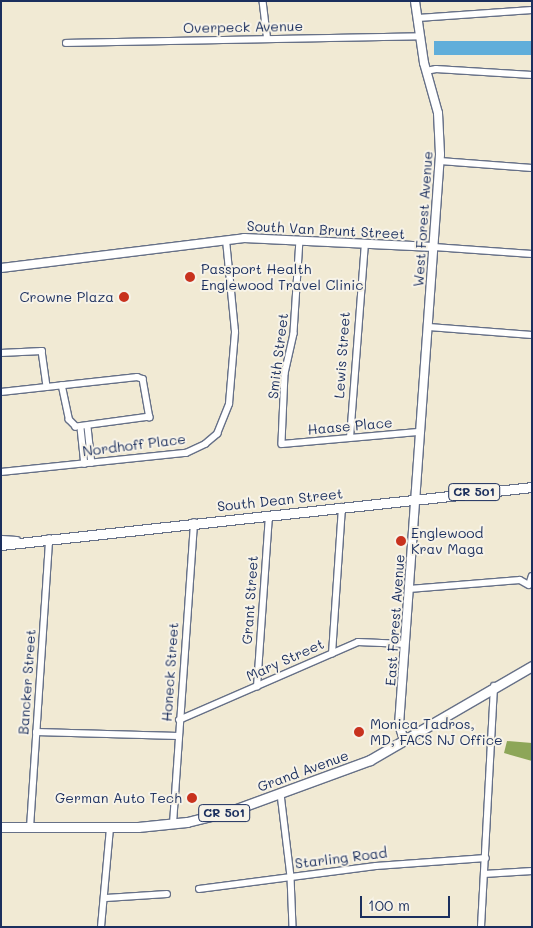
<!DOCTYPE html>
<style>
body{margin:0}
#map{position:relative;width:533px;height:928px;overflow:hidden;background:#f1ead4;font-family:Mali,sans-serif}
div>[style]{position:absolute}
[style*='--x']{left:calc(var(--x)*1px);top:calc(var(--y)*1px);width:calc(var(--w)*1px);rotate:calc(var(--a)*1deg)}
.forest>*{inset:0;background:#8da658}
.water>*{inset:0;background:#60aeda;transform-origin:0 0}
.roads{filter:drop-shadow(1px 0 #667087) drop-shadow(-1px 0 #667087) drop-shadow(0 1px #667087) drop-shadow(0 -1px #667087)}
.street>*{height:5.5px;margin:-2.75px;padding:0 2.75px;transform-origin:2.75px;border-radius:2.75px;background:#fff}
.secondary>*{height:8px;margin:-4px;padding:0 4px;transform-origin:4px;border-radius:4px;background:#fff}
.primary>*{height:9px;margin:-4.5px;padding:0 4.5px;transform-origin:4.5px;border-radius:4.5px;background:#fff}
.dots>*{width:14px;height:14px;translate:-50% -50%;box-sizing:border-box;border:2px solid #f7f3e8;border-radius:50%}
span{translate:-50% -50%;white-space:nowrap;text-align:center;line-height:1.15;-webkit-text-stroke:4px #f7f3e8;paint-order:stroke}
.shield-label span{padding:1px 4px;background:#f7f3e8;border:1px solid;border-radius:4px;-webkit-text-stroke-width:0}
.shield-label{font-size:12px;color:#1b2f5e;font-weight:700}
.street-label{font-size:14px;color:#1b2f5e}
.poi-label{font-size:14px;color:#1b2f5e}
.left{translate:0 -50%;text-align:left}
.right{translate:-100% -50%;text-align:right}
.frame{position:absolute;inset:0;border:2px solid #1b2f5e;pointer-events:none}
.scale{position:absolute;left:360px;top:896px;width:90px;height:22px;box-sizing:border-box;border:2px solid #1b2f5e;border-top:0;padding-left:6px;font-size:15px;line-height:18px;white-space:nowrap;color:#1b2f5e;-webkit-text-stroke:4px #f7f3e8;paint-order:stroke}
</style>
<div id="map">
<div class="forest">
<div style="clip-path:polygon(507px 741px,532px 743px,532px 761px,504px 753px)"></div>
</div>
<div class="water">
<div style="left:532px;top:41px;width:14px;height:98px;rotate:90deg"></div>
</div>
<div class="roads">
<div class="street">
<div style="--x:263;--y:1;--w:38;--a:83"></div>
<div style="--x:418;--y:18;--w:114;--a:-4"></div>
<div style="--x:66;--y:43;--w:354;--a:-1.1"></div>
<div style="--x:426;--y:71;--w:10;--a:-11"></div>
<div style="--x:436;--y:69;--w:96;--a:3.6"></div>
<div style="--x:440;--y:161;--w:92;--a:4.4"></div>
<div style="--x:300;--y:240;--w:94;--a:93.7"></div>
<div style="--x:294;--y:334;--w:41;--a:102.7"></div>
<div style="--x:285;--y:374;--w:70;--a:92.5"></div>
<div style="--x:282;--y:444;--w:139;--a:-5"></div>
<div style="--x:434;--y:247;--w:98;--a:4.1"></div>
<div style="--x:429;--y:327;--w:103;--a:4.4"></div>
<div style="--x:1;--y:353;--w:41;--a:-2.8"></div>
<div style="--x:42;--y:351;--w:36;--a:82"></div>
<div style="--x:1;--y:392;--w:137;--a:-6.3"></div>
<div style="--x:137;--y:377;--w:6;--a:18"></div>
<div style="--x:143;--y:379;--w:39;--a:80"></div>
<div style="--x:150;--y:417;--w:75;--a:172.3"></div>
<div style="--x:76;--y:427;--w:10;--a:-135"></div>
<div style="--x:69;--y:420;--w:35;--a:-102"></div>
<div style="--x:88;--y:427;--w:36;--a:84"></div>
<div style="--x:81;--y:428;--w:36;--a:84"></div>
<div style="--x:350;--y:438;--w:195;--a:-85.6"></div>
<div style="--x:1;--y:472;--w:186;--a:-5.9"></div>
<div style="--x:186;--y:453;--w:21;--a:-25"></div>
<div style="--x:205;--y:444;--w:16;--a:-40"></div>
<div style="--x:217;--y:434;--w:32;--a:-68"></div>
<div style="--x:229;--y:404;--w:72;--a:-85.2"></div>
<div style="--x:235;--y:332;--w:92;--a:-95.6"></div>
<div style="--x:1;--y:539;--w:16;--a:4"></div>
<div style="--x:409;--y:589;--w:111;--a:-4.6"></div>
<div style="--x:520;--y:580;--w:10;--a:29"></div>
<div style="--x:529;--y:585;--w:9;--a:-72"></div>
<div style="--x:332;--y:654;--w:147;--a:-86.1"></div>
<div style="--x:257;--y:687;--w:172;--a:-86"></div>
<div style="--x:179;--y:720;--w:195;--a:-23.5"></div>
<div style="--x:358;--y:642;--w:47;--a:2.4"></div>
<div style="--x:36;--y:732;--w:142;--a:1.6"></div>
<div style="--x:281;--y:794;--w:84;--a:83.1"></div>
<div style="--x:291;--y:877;--w:50;--a:87.7"></div>
<div style="--x:173;--y:824;--w:302;--a:-86"></div>
<div style="--x:30;--y:828;--w:290;--a:-86.2"></div>
<div style="--x:484;--y:874;--w:48;--a:-3.6"></div>
<div style="--x:199;--y:889;--w:178;--a:-7.4"></div>
<div style="--x:376;--y:866;--w:110;--a:-4.2"></div>
<div style="--x:106;--y:898;--w:61;--a:-3.8"></div>
<div style="--x:101;--y:927;--w:99;--a:-84.8"></div>
<div style="--x:481;--y:927;--w:241;--a:-86.9"></div>
</div>
<div class="secondary">
<div style="--x:1;--y:268;--w:245;--a:-7"></div>
<div style="--x:244;--y:238;--w:190;--a:2.7"></div>
<div style="--x:404;--y:740;--w:16;--a:-108"></div>
<div style="--x:399;--y:725;--w:572;--a:-85.89"></div>
<div style="--x:440;--y:154;--w:41;--a:-92.8"></div>
<div style="--x:438;--y:113;--w:52;--a:-105.6"></div>
<div style="--x:424;--y:63;--w:63;--a:-98.3"></div>
</div>
<div class="primary">
<div style="--x:1;--y:545;--w:534;--a:-6.23"></div>
<div style="--x:1;--y:827;--w:137;--a:0"></div>
<div style="--x:138;--y:827;--w:49;--a:-5.8"></div>
<div style="--x:187;--y:822;--w:45;--a:-14"></div>
<div style="--x:231;--y:811;--w:148;--a:-20.1"></div>
<div style="--x:370;--y:760;--w:187;--a:-30.1"></div>
</div>
</div>
<div class="dots">
<div style="left:190px;top:277px;background:#c8321e"></div>
<div style="left:124px;top:297px;background:#c8321e"></div>
<div style="left:401px;top:541px;background:#c8321e"></div>
<div style="left:359px;top:732px;background:#c8321e"></div>
<div style="left:192px;top:798px;background:#c8321e"></div>
</div>
<div class="shield-label">
<span style="left:474px;top:492px">CR 501</span>
<span style="left:224px;top:813px">CR 501</span>
</div>
<div class="street-label">
<span style="left:243px;top:27px;rotate:-1deg">Overpeck Avenue</span>
<span style="left:423px;top:219px;rotate:-86deg">West Forest Avenue</span>
<span style="left:326px;top:230px;rotate:3deg">South Van Brunt Street</span>
<span style="left:342px;top:355px;rotate:-86deg">Lewis Street</span>
<span style="left:278px;top:356px;rotate:-83deg">Smith Street</span>
<span style="left:350px;top:426px;rotate:-5deg">Haase Place</span>
<span style="left:134px;top:445px;rotate:-7deg">Nordhoff Place</span>
<span style="left:280px;top:500px;rotate:-6deg">South Dean Street</span>
<span style="left:250px;top:600px;rotate:-86deg">Grant Street</span>
<span style="left:395px;top:620px;rotate:-86deg">East Forest Avenue</span>
<span style="left:285px;top:660px;rotate:-24deg">Mary Street</span>
<span style="left:170px;top:672px;rotate:-86deg">Honeck Street</span>
<span style="left:27px;top:682px;rotate:-86deg">Bancker Street</span>
<span style="left:303px;top:771px;rotate:-20deg">Grand Avenue</span>
<span style="left:341px;top:858px;rotate:-7deg">Starling Road</span>
</div>
<div class="poi-label">
<span class="left" style="left:201px;top:277px">Passport Health<br>Englewood Travel Clinic</span>
<span class="right" style="left:114px;top:297px">Crowne Plaza</span>
<span class="left" style="left:411px;top:541px">Englewood<br>Krav Maga</span>
<span class="left" style="left:370px;top:732px">Monica Tadros,<br>MD, FACS NJ Office</span>
<span class="right" style="left:182px;top:798px">German Auto Tech</span>
</div>
<div class="frame"></div>
<div class="scale">100 m</div>
</div>
